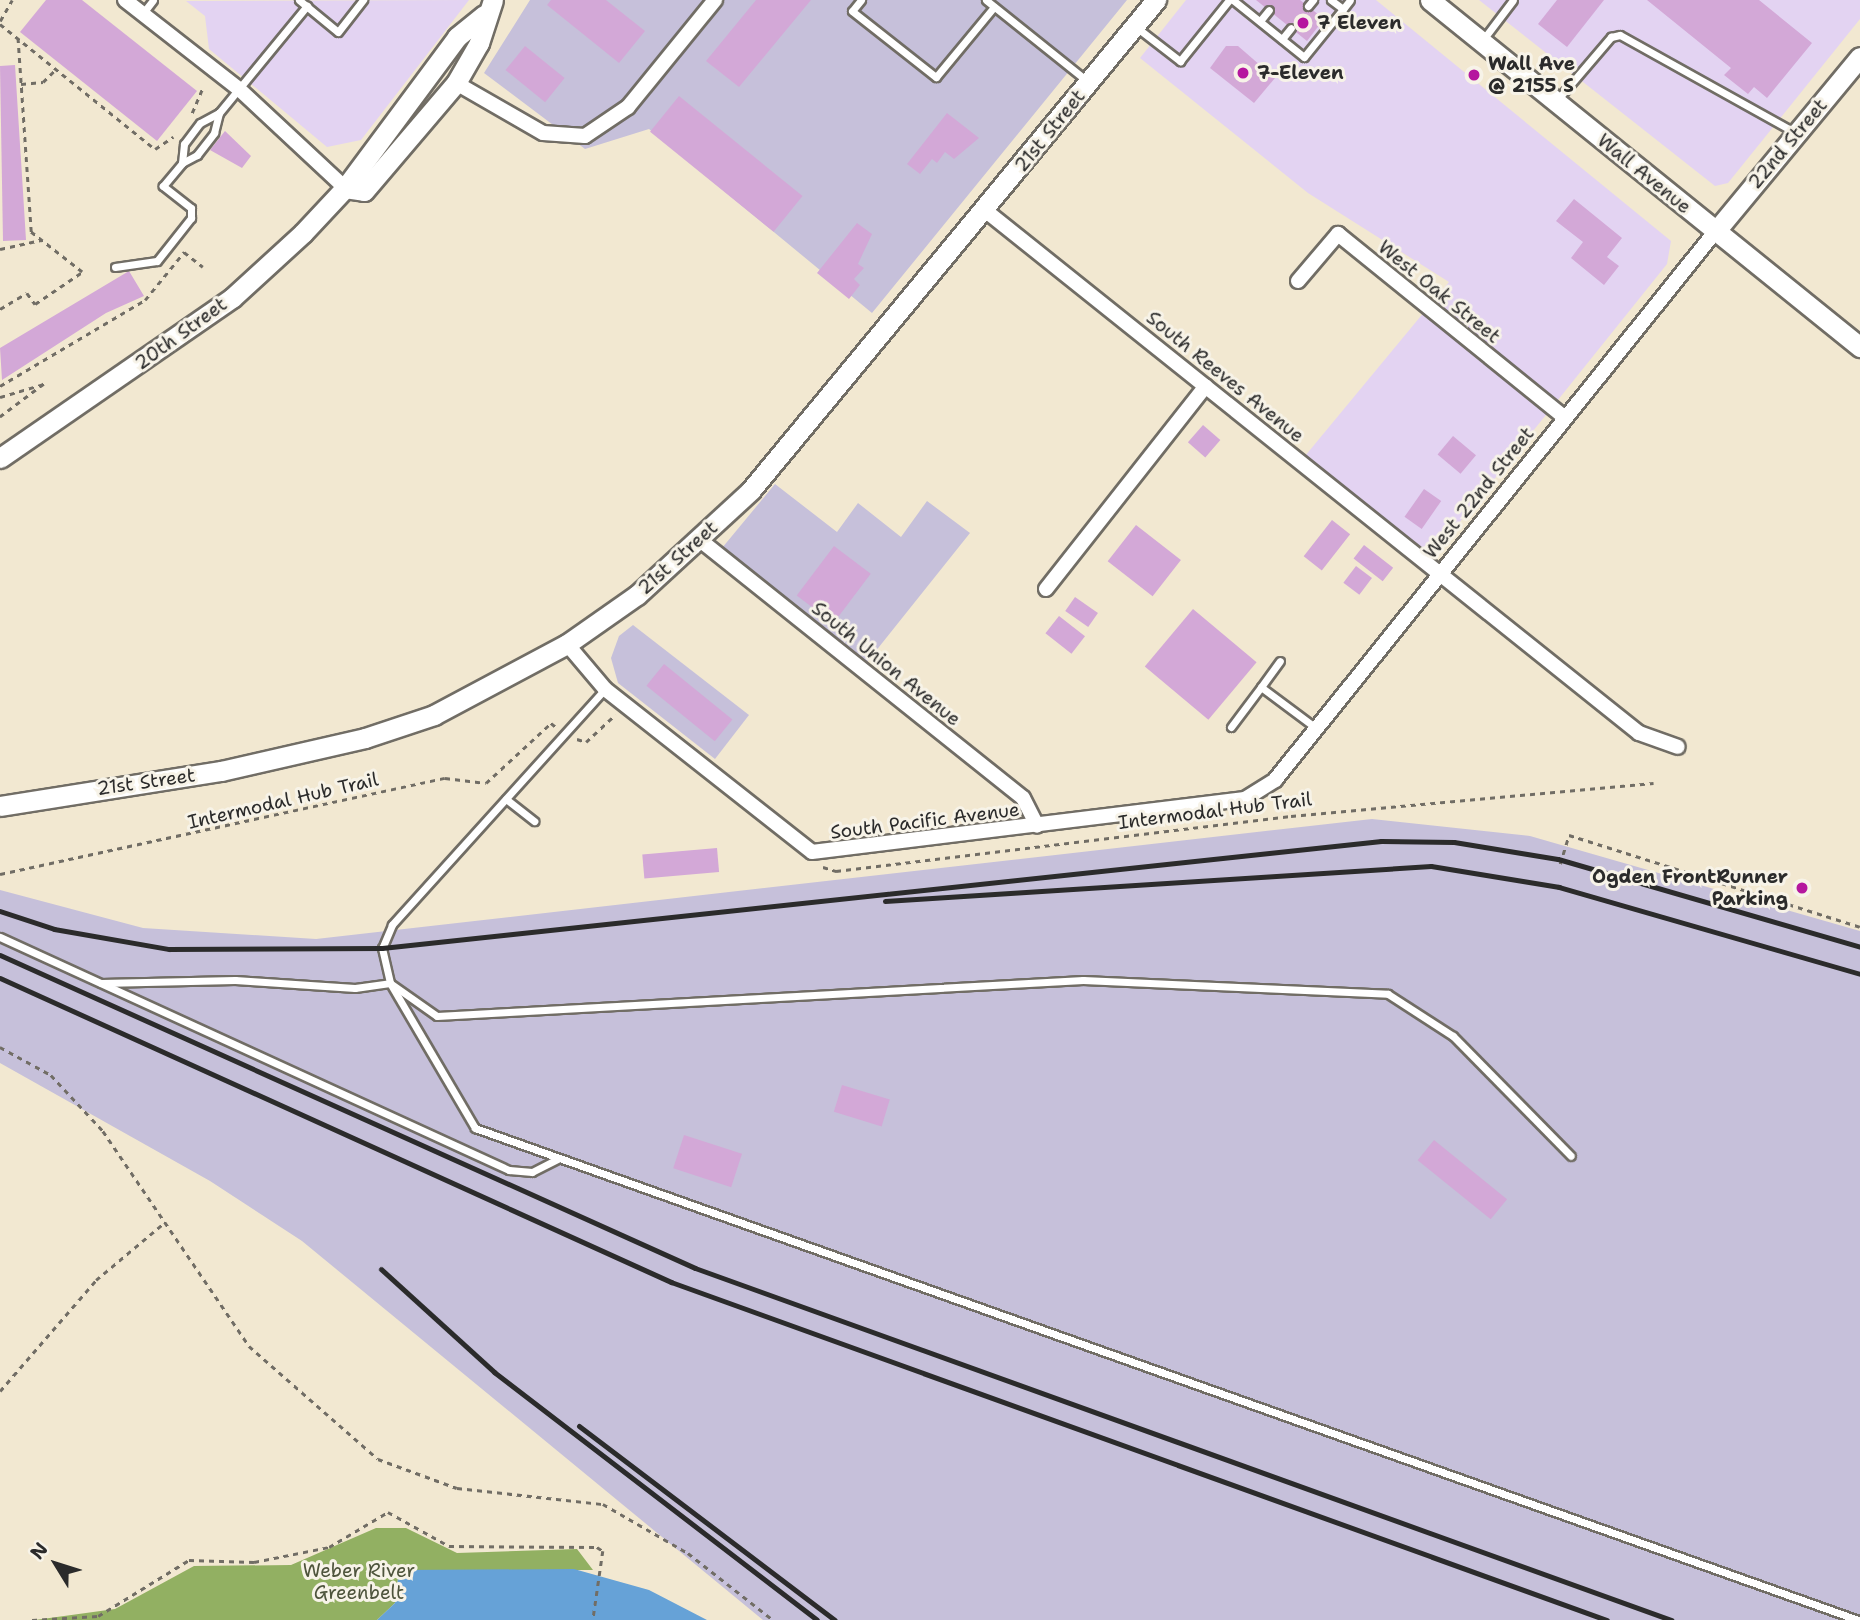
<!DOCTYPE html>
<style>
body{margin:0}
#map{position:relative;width:1860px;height:1620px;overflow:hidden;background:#f2e8d1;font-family:"Shantell Sans",sans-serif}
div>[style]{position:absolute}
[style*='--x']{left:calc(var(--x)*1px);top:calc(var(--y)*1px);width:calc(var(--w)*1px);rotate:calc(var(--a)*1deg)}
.built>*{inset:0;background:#e3d3f2}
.industrial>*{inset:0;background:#c6c0da}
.forest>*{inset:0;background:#92b062}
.water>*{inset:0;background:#66a2d7}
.building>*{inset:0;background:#d3a8d7;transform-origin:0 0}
.path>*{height:2.5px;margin-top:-1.25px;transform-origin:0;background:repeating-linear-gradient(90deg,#716d65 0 5px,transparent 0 10px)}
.roads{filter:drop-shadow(2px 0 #716d65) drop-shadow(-2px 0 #716d65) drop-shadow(0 2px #716d65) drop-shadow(0 -2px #716d65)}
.lane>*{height:7px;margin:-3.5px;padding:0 3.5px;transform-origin:3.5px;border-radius:3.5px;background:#fff}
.street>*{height:14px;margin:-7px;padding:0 7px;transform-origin:7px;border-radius:7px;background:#fff}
.secondary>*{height:19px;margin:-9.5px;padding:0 9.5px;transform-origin:9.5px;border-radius:9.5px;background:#fff}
.rail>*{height:5px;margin:-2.5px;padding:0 2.5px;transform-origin:2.5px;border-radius:2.5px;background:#2b2b2b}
.dots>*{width:19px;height:19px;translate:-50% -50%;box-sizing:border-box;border:4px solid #f7f3e8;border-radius:50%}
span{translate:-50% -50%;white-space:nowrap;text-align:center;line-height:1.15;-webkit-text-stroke:6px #f7f3e8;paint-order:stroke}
.poi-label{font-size:19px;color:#2b2b2b;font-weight:700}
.left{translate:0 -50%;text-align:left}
.right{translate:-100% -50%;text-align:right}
.street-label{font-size:19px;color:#2b2b2b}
.park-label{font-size:19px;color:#4e543c}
.north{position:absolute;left:21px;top:1529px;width:70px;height:70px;-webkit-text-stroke:5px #f7f3e8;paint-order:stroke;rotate:308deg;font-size:19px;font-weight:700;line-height:28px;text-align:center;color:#2b2b2b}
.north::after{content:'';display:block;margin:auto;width:24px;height:32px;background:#2b2b2b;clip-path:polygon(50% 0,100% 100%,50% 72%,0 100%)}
</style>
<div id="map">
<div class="built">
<div style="clip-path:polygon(469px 0,361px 140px,327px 147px,209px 49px,205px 16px,186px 1px)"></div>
<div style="clip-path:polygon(1186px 0,1376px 0,1671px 241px,1667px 264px,1431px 558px,1305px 456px,1449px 282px,1308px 193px,1140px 58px)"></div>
<div style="clip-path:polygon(1479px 0,1860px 0,1860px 19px,1728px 183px,1715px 186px)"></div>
</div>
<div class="industrial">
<div style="clip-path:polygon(530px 0,1127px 0,872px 313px,649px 129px,585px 149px,484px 73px)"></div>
<div style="clip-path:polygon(775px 484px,837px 532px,858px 503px,901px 537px,927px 501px,970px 533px,867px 662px,722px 548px)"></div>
<div style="clip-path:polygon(633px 625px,749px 715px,715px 759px,618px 683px,611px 658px,619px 636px)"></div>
<div style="clip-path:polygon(1372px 819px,1530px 836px,1860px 931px,1860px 1620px,763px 1620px,302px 1241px,210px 1181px,0 1063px,0 890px,143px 928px,316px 939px)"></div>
</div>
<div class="forest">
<div style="clip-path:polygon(376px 1528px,406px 1528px,457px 1553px,577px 1549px,593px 1570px,399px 1570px,395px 1603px,377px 1620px,35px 1620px,115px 1609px,194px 1566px,291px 1565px)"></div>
</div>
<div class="water">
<div style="clip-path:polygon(574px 1569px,649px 1590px,707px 1620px,377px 1620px,395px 1603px,399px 1570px)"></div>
</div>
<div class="building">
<div style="clip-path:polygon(46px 0,82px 0,197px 91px,157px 141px,20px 32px)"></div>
<div style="clip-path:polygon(551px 0,606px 0,645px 31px,619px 63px,547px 5px)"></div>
<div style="clip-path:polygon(756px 0,811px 0,739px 87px,706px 61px)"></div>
<div style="clip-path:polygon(1256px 0,1300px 0,1324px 19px,1307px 41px)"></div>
<div style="clip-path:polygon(1557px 0,1604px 0,1567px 47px,1538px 24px)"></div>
<div style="clip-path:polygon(1647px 0,1759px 0,1812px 43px,1767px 98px,1754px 87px,1748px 94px,1724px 75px,1731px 68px)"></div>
<div style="left:525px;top:46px;width:51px;height:31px;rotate:39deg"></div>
<div style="clip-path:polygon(1226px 46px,1238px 46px,1275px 78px,1254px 103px,1210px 68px)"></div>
<div style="clip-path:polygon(15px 65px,26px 240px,3px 241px,0 66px)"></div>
<div style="left:679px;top:96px;width:159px;height:46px;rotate:39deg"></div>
<div style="clip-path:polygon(947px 113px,979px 138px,954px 159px,945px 152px,937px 163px,932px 159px,920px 174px,907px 164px)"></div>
<div style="clip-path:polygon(225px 131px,251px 156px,242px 168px,210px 150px)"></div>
<div style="clip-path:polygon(1574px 199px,1622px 238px,1607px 257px,1619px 266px,1604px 285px,1571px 258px,1583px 242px,1556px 221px)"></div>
<div style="clip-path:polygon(857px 223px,872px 234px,858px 264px,864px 268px,854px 279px,860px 285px,849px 299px,817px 273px)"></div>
<div style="clip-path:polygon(129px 271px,144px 296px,106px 313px,2px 380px,0 348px)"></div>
<div style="left:1203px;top:425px;width:23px;height:23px;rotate:41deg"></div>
<div style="left:1453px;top:436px;width:30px;height:24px;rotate:40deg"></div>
<div style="left:1424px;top:489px;width:21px;height:34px;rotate:35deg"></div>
<div style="left:1332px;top:520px;width:23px;height:46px;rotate:38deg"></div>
<div style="left:1136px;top:525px;width:57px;height:46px;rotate:38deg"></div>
<div style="left:1364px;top:545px;width:37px;height:17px;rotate:38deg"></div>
<div style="left:834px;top:546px;width:46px;height:62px;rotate:37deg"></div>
<div style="left:1356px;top:566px;width:20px;height:21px;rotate:37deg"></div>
<div style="left:1075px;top:597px;width:28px;height:17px;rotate:35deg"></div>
<div style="left:1193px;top:609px;width:83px;height:75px;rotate:40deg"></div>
<div style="left:1059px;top:616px;width:33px;height:22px;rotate:38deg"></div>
<div style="left:664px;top:664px;width:88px;height:28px;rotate:39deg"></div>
<div style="left:717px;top:848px;width:24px;height:75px;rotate:85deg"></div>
<div style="left:842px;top:1085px;width:50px;height:28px;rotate:17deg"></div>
<div style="left:684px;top:1135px;width:61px;height:35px;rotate:18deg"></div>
<div style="left:1434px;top:1140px;width:94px;height:26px;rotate:39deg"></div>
</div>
<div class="path">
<div style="--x:0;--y:21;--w:24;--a:-60"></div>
<div style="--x:0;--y:24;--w:199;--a:38.9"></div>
<div style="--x:155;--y:149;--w:22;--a:-34"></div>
<div style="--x:21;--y:84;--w:22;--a:-5"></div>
<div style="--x:43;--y:82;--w:18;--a:-45"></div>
<div style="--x:192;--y:113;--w:28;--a:-67"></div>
<div style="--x:0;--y:249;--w:42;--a:-12.4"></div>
<div style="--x:0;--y:309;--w:31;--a:-31"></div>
<div style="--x:27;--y:293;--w:14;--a:54"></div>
<div style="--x:35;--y:304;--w:57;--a:-34.2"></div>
<div style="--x:82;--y:272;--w:65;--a:-141.9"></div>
<div style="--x:31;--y:232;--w:193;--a:-93.9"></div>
<div style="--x:0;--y:386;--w:169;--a:-30.7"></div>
<div style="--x:145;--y:300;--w:62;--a:-50.9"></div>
<div style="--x:184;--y:252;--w:24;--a:38"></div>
<div style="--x:0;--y:397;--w:46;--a:-16.5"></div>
<div style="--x:44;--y:384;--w:55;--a:143.1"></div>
<div style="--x:577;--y:739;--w:9;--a:18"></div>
<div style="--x:586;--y:742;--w:40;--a:-43"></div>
<div style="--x:1560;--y:864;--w:30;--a:-73"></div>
<div style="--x:1569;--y:835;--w:305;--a:17.5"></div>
<div style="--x:823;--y:867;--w:14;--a:17"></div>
<div style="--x:836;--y:871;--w:458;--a:-6.9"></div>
<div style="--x:1291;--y:816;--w:364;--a:-5.2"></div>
<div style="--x:0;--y:874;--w:455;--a:-12.2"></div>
<div style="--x:445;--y:778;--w:41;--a:7"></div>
<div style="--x:486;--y:783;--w:88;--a:-42.7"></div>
<div style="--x:551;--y:723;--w:6;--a:39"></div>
<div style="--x:0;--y:1047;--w:58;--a:28.8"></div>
<div style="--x:51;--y:1075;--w:76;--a:47.1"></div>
<div style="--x:103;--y:1131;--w:260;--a:55.8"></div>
<div style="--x:249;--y:1346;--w:171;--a:41.2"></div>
<div style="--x:378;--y:1459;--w:84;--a:20.2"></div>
<div style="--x:457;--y:1488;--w:147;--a:6.3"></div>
<div style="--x:603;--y:1504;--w:98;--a:30"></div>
<div style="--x:688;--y:1553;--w:108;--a:38.2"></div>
<div style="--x:0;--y:1391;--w:147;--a:-49.1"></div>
<div style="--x:96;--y:1280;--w:90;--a:-40"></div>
<div style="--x:32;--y:1620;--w:66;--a:-3.5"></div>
<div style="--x:98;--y:1616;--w:107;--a:-31.6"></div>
<div style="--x:189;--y:1560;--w:65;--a:1.8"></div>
<div style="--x:254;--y:1562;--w:76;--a:-11.3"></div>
<div style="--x:329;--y:1547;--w:69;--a:-30.7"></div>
<div style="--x:388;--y:1512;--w:70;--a:29.1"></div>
<div style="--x:449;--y:1546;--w:148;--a:0.4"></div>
<div style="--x:597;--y:1547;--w:7;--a:34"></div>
<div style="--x:603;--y:1551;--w:70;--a:98.2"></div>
</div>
<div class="roads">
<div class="lane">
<div style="--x:299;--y:0;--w:50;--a:39.4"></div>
<div style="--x:338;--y:32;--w:41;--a:-52"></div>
<div style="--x:861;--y:0;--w:14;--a:129"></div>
<div style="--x:852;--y:11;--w:107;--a:38.2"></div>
<div style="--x:936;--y:77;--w:91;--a:-50.4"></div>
<div style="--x:986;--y:0;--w:128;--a:38.7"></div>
<div style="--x:1233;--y:0;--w:91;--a:38.8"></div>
<div style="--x:1304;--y:57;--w:62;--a:-50.9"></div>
<div style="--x:1331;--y:0;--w:15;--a:37"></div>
<div style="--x:1343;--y:9;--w:11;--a:-52"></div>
<div style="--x:1308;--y:6;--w:8;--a:-50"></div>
<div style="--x:143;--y:13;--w:16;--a:-52"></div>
<div style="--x:1260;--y:21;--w:14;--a:-51"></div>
<div style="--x:1136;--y:27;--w:56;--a:37.7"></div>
<div style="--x:1180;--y:61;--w:78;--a:-51.2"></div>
<div style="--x:1282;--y:39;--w:14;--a:-51"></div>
<div style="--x:1482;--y:41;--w:51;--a:-52.9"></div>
<div style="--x:1558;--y:99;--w:82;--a:-49.5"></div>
<div style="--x:1611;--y:37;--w:9;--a:-13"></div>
<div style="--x:1620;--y:35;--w:201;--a:29.1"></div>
<div style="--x:182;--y:163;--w:19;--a:-84"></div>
<div style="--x:184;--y:144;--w:26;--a:-53"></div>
<div style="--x:200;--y:123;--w:21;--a:-28"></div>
<div style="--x:115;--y:267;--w:42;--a:-8.1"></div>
<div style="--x:157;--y:261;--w:55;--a:-51.7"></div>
<div style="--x:191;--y:218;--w:10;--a:-90"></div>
<div style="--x:191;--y:208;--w:36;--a:-142"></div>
<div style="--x:163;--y:186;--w:30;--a:-50"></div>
<div style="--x:182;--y:163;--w:17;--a:-28"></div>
<div style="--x:197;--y:155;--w:28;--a:-52"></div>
<div style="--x:214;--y:133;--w:21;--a:-76"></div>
<div style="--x:219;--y:113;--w:139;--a:-50.6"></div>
<div style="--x:1261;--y:687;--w:32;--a:-54"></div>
<div style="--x:605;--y:689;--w:318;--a:132.1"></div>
<div style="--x:392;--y:925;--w:25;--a:113"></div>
<div style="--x:382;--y:948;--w:36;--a:77"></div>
<div style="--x:390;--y:983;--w:168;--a:59.6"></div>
<div style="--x:475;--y:1128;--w:1468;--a:19.58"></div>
<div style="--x:1231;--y:727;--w:50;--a:-53.1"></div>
<div style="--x:1261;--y:687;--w:69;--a:36.7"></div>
<div style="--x:506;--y:799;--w:36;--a:38"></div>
<div style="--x:0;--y:937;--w:560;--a:24.6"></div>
<div style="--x:509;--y:1170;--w:23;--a:5"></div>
<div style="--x:532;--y:1172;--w:30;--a:-27"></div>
<div style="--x:101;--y:983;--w:134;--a:-1.3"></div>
<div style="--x:235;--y:980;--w:120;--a:3.8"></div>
<div style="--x:355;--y:988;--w:35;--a:-8"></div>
<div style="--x:390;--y:983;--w:57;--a:35.1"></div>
<div style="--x:437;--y:1016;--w:647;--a:-3.19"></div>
<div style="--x:1083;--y:980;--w:305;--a:2.6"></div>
<div style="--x:1388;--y:994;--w:77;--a:32.9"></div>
<div style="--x:1453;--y:1036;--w:168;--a:45.5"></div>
</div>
<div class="street">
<div style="--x:125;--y:0;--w:145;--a:38"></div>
<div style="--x:239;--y:89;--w:145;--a:43"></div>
<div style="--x:456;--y:83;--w:100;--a:29.9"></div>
<div style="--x:543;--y:133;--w:42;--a:4.1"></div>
<div style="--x:585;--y:136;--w:52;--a:-34"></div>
<div style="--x:628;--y:107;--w:138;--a:-50.9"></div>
<div style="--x:986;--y:211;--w:836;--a:38.64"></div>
<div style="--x:1639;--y:733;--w:41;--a:19.7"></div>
<div style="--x:1298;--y:281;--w:62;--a:-49.6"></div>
<div style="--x:1338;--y:234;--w:291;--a:39"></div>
<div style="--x:700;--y:540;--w:413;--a:38.6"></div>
<div style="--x:1023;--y:798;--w:31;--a:63"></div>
<div style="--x:1046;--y:589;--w:258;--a:-51.8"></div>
<div style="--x:567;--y:644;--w:59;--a:49.8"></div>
<div style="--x:605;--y:689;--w:263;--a:38.2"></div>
<div style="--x:812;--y:852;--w:436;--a:-7"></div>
<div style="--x:1245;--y:799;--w:36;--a:-32"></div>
<div style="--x:1275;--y:780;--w:703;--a:-51.24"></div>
</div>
<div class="secondary">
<div style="--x:1430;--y:0;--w:553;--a:38.9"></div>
<div style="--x:345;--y:188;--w:19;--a:9"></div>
<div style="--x:364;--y:191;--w:142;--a:-49.6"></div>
<div style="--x:456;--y:83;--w:46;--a:-60.1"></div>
<div style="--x:479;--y:43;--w:45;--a:-72"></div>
<div style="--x:1715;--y:232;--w:227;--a:-50.4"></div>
<div style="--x:0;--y:458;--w:282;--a:-34.6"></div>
<div style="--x:232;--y:298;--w:96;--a:-42.5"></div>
<div style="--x:303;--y:233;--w:62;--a:-47"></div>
<div style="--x:345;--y:188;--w:188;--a:-53.4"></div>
<div style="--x:457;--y:37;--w:35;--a:-39"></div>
<div style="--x:0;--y:806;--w:224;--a:-9"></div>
<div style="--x:221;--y:771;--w:148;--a:-12.9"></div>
<div style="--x:365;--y:738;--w:73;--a:-18.4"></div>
<div style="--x:434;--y:715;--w:151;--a:-28.1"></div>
<div style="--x:567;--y:644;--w:85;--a:-35"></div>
<div style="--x:637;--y:595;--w:155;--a:-42.6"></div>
<div style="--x:751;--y:490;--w:636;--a:-50.43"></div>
</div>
</div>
<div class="rail">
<div style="--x:885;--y:901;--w:547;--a:-3.67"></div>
<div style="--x:1431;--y:866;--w:130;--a:9.3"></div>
<div style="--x:1559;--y:887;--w:313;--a:16.1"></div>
<div style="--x:0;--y:911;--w:57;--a:18.4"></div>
<div style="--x:54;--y:929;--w:117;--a:9.9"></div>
<div style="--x:169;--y:949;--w:213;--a:-0.3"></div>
<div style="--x:382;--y:948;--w:1005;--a:-6.11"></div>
<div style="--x:1381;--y:841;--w:73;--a:0.8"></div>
<div style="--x:1454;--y:842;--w:105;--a:9.3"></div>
<div style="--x:1558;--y:859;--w:315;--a:16.2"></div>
<div style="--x:0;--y:955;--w:762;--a:24.24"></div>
<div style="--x:695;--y:1268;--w:1038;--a:19.83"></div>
<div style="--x:0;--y:978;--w:737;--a:24.37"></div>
<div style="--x:671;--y:1282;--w:995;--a:19.86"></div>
<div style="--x:381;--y:1269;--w:153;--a:42.3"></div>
<div style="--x:494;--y:1372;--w:407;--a:37.5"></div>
<div style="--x:579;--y:1426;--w:321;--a:37.2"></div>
</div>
<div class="dots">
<div style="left:1303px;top:23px;background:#b5179e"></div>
<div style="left:1243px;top:73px;background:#b5179e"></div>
<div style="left:1474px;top:75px;background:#b5179e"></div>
<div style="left:1802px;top:888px;background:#b5179e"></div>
</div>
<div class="poi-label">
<span class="left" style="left:1317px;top:23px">7 Eleven</span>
<span class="left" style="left:1488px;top:75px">Wall Ave<br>@ 2155 S</span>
<span class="left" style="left:1257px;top:73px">7-Eleven</span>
<span class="right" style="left:1788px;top:888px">Ogden FrontRunner<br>Parking</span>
</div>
<div class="street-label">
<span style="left:1050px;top:131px;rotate:-51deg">21st Street</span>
<span style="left:1788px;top:144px;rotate:-50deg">22nd Street</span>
<span style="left:1644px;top:174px;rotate:39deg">Wall Avenue</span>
<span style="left:1439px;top:292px;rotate:39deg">West Oak Street</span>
<span style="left:181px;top:334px;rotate:-36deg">20th Street</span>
<span style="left:1225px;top:377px;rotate:39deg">South Reeves Avenue</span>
<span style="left:1479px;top:493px;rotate:-51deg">West 22nd Street</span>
<span style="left:678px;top:558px;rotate:-42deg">21st Street</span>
<span style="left:886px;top:664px;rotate:39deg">South Union Avenue</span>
<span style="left:146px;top:782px;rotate:-8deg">21st Street</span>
<span style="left:283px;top:801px;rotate:-13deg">Intermodal Hub Trail</span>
<span style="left:1215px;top:811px;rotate:-7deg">Intermodal Hub Trail</span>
<span style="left:925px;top:821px;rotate:-7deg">South Pacific Avenue</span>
</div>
<div class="park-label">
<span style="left:359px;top:1582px">Weber River<br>Greenbelt</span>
</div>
<div class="north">N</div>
</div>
